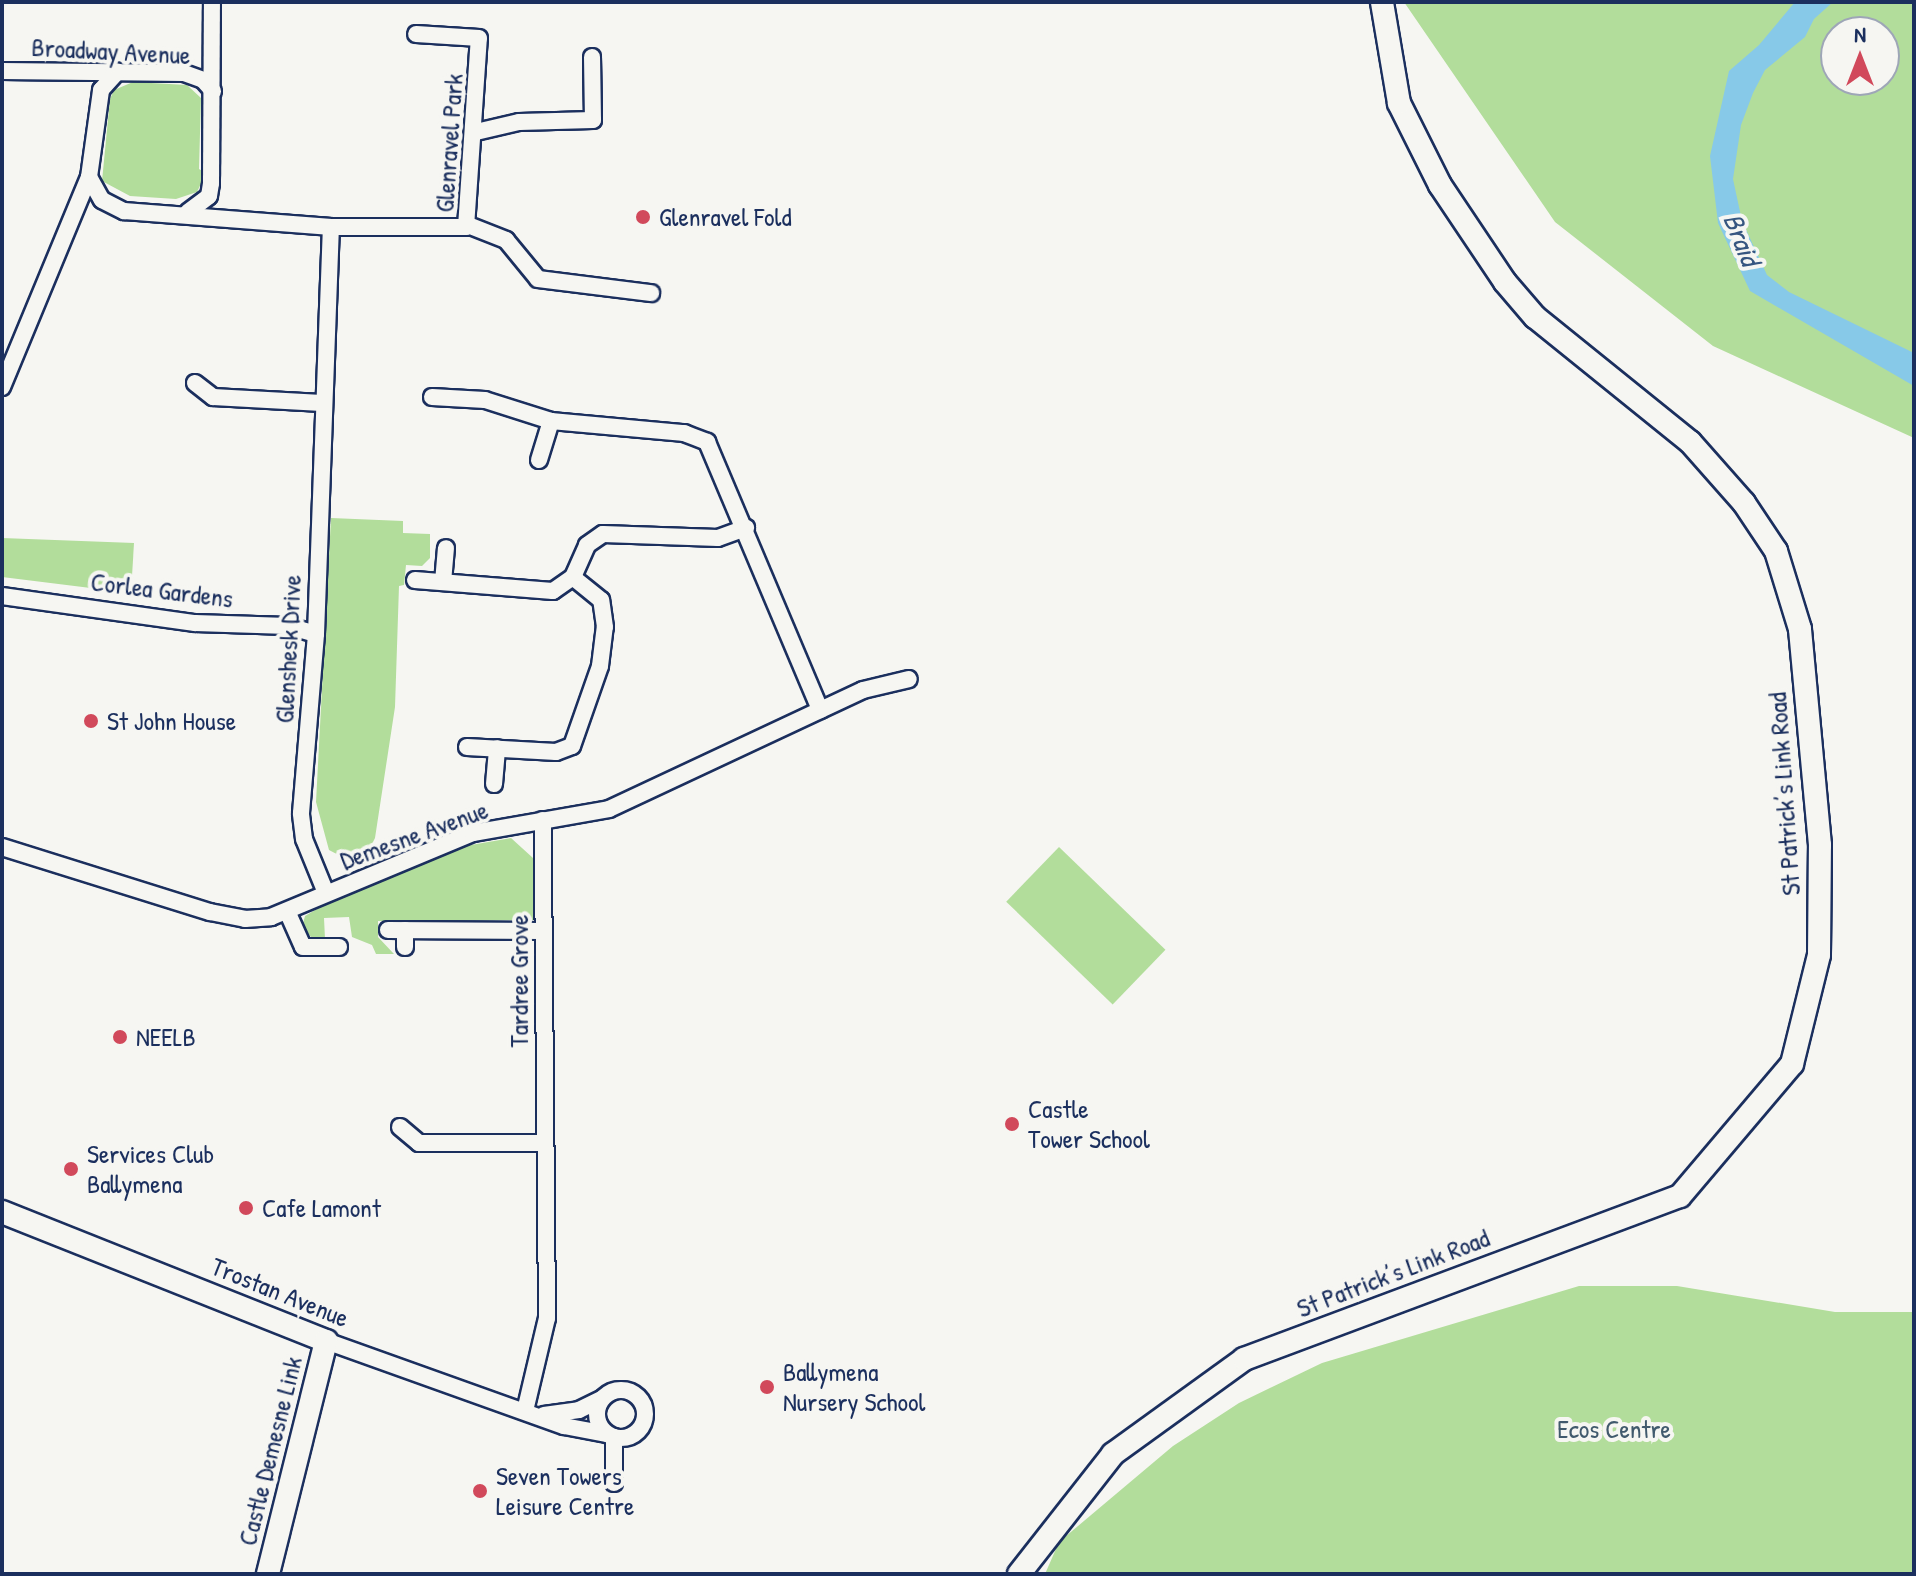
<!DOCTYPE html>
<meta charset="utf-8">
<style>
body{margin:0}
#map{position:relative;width:1916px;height:1576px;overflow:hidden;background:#f6f6f2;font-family:"Patrick Hand",sans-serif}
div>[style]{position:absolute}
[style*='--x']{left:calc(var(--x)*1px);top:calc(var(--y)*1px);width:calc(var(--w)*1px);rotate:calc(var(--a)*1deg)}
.green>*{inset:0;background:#b2dd9b;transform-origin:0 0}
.water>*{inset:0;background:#87c9e8}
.roads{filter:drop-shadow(2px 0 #1b2f5e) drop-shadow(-2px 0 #1b2f5e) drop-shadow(0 2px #1b2f5e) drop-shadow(0 -2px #1b2f5e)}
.street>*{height:16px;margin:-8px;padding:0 8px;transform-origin:8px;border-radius:8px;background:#f6f6f2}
.street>.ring{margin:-8px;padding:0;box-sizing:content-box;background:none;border:16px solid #f6f6f2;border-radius:50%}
.secondary>*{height:22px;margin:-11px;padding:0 11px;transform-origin:11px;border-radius:11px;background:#f6f6f2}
.dots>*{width:22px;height:22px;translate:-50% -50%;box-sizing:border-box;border:4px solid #f6f6f2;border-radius:50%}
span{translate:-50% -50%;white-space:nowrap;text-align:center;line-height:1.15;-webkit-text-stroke:8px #f6f6f2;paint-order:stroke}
.street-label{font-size:26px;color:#1b2f5e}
.poi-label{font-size:26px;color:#1b2f5e}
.left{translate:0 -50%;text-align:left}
.park-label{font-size:26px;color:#415a6d}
.water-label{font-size:28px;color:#365680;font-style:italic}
.frame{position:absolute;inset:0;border:4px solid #1b2f5e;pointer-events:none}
.north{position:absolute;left:1820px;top:16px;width:80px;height:80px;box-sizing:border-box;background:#f6f6f2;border:2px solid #9ea6b7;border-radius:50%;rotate:0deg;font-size:22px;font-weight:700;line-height:32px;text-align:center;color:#1b2f5e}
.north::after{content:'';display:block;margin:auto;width:28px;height:36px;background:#d1495b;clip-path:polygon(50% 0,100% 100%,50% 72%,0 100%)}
</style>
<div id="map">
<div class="green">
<div style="clip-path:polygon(evenodd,1404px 2px,1914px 2px,1914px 438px,1713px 346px,1555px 222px,1404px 2px,1836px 32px,1884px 32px,1884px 80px,1836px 80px,1836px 32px)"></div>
<div style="clip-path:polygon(133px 82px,187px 85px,201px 98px,199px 169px,206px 173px,197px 192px,176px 199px,130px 196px,102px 181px,110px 99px,114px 90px)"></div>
<div style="clip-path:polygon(331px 518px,403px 521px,403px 533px,430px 534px,430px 558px,422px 566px,406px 565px,404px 585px,399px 586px,395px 707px,375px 838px,367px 854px,348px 860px,329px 850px,316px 802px)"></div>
<div style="clip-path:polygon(2px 538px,134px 543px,131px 593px,2px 577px)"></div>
<div style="clip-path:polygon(511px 838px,533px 858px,533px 920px,378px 921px,378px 937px,394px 954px,376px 954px,372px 945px,352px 937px,349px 917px,324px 918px,325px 939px,312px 938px,302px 927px,305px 916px,339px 896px,465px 846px)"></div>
<div style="left:1059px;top:847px;width:148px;height:76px;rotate:44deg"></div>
<div style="clip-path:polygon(1579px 1286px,1677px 1286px,1835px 1312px,1914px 1312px,1914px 1574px,1045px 1574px,1059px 1542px,1173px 1446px,1239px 1403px,1322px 1363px)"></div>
</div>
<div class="water">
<div style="clip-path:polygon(1795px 2px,1833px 2px,1814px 19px,1805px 37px,1765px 70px,1753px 93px,1741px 125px,1733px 179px,1742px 221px,1767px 275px,1789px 292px,1914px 353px,1914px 386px,1750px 291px,1718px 223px,1710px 156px,1729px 71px,1759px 45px)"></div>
</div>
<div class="roads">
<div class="street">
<div style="--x:2;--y:71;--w:182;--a:0.6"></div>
<div style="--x:184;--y:73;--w:20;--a:20"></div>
<div style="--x:203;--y:80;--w:15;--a:48"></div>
<div style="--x:476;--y:132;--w:44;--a:-13.1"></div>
<div style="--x:519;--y:122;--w:74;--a:-1.5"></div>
<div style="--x:593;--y:120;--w:63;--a:-90.9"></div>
<div style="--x:89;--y:177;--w:26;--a:61"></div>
<div style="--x:102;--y:200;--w:25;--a:27"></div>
<div style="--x:124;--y:211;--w:208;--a:4.4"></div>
<div style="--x:331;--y:227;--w:135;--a:0"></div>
<div style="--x:466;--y:227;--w:189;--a:-86.1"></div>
<div style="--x:479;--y:38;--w:63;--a:-176.4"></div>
<div style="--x:188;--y:212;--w:26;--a:-37"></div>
<div style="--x:209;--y:196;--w:13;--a:-81"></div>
<div style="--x:211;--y:183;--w:181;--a:-89.7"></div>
<div style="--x:468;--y:225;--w:41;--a:21.5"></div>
<div style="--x:506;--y:240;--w:50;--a:50.6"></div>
<div style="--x:538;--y:279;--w:114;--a:7.1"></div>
<div style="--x:195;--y:383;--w:23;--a:38"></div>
<div style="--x:213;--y:397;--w:109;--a:3.2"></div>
<div style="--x:2;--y:387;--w:227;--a:-67.5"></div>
<div style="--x:89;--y:177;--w:88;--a:-82.1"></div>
<div style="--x:101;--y:90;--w:25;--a:-48"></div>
<div style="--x:432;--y:397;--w:53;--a:3.2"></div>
<div style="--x:485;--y:400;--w:69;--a:17.7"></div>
<div style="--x:551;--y:421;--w:134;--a:5.2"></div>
<div style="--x:684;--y:433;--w:25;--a:21"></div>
<div style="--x:707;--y:442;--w:291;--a:67.1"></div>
<div style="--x:539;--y:460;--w:41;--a:-72.9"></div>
<div style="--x:415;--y:580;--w:138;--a:4.6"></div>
<div style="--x:553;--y:591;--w:24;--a:-35"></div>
<div style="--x:573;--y:577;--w:35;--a:-66"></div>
<div style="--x:587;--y:545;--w:19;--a:-35"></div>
<div style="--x:603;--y:534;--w:115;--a:2"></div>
<div style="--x:718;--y:538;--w:30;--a:-20"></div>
<div style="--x:443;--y:582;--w:34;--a:-85"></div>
<div style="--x:2;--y:596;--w:195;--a:8"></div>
<div style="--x:195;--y:623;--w:93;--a:1.8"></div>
<div style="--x:288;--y:626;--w:29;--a:16"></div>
<div style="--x:467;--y:747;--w:89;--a:3.2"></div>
<div style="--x:556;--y:752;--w:17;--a:-21"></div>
<div style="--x:572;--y:746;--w:85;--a:-70.7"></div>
<div style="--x:600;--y:666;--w:39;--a:-83"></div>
<div style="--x:605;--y:627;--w:27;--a:-98"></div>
<div style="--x:601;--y:600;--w:36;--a:-141"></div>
<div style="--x:494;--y:784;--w:36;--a:-85"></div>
<div style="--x:2;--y:847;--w:218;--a:17.4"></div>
<div style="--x:210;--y:912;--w:36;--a:11"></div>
<div style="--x:245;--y:919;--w:26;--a:-4"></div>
<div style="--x:271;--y:917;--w:219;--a:-22.6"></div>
<div style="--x:473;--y:833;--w:138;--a:-10"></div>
<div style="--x:609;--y:809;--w:280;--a:-25.1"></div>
<div style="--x:863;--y:690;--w:47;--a:-13.4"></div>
<div style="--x:326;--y:893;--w:58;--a:-112.2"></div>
<div style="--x:304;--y:839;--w:26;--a:-97"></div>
<div style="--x:301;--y:813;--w:180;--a:-85.2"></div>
<div style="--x:316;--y:634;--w:407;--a:-87.9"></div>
<div style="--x:287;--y:911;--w:39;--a:66"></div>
<div style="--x:303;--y:947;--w:36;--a:0"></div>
<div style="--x:388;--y:930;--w:154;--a:0.4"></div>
<div style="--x:405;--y:930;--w:17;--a:90"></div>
<div style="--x:400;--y:1127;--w:25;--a:40"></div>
<div style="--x:419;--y:1143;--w:125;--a:0"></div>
<div style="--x:326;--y:1341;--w:253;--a:19.7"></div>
<div style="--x:564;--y:1426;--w:44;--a:10.5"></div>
<div class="ring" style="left:597px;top:1390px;width:32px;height:32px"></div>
<div style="--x:525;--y:1411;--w:96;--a:-76.7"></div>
<div style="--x:547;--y:1318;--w:498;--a:-90.5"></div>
<div style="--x:544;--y:1415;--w:35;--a:-8"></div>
<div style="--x:579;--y:1410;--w:25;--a:-26"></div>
<div style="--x:614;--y:1483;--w:46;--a:-90"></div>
</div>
<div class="secondary">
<div style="--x:2;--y:1212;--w:349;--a:21.7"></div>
<div style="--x:326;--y:1341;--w:240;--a:104"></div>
<div style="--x:1019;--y:1574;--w:152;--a:-51.9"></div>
<div style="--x:1113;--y:1454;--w:162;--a:-35.9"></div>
<div style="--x:1244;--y:1359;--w:465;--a:-20.5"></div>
<div style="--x:1680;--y:1196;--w:173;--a:-49.7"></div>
<div style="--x:1792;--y:1064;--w:112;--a:-76.1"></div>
<div style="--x:1819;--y:955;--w:110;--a:-89.5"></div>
<div style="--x:1820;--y:845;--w:217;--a:-95.3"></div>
<div style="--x:1800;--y:629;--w:82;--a:-107.1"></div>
<div style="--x:1776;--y:551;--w:58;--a:-123.7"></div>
<div style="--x:1744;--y:503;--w:81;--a:-131.5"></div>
<div style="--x:1690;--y:442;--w:199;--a:-141.1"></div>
<div style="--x:1535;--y:317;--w:46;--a:-130.6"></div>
<div style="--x:1505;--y:282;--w:117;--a:-123.8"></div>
<div style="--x:1440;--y:185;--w:92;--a:-116.6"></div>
<div style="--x:1399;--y:103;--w:102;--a:-99.6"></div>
</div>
</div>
<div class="dots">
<div style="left:643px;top:217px;background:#d1495b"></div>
<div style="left:91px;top:721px;background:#d1495b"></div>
<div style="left:120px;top:1037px;background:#d1495b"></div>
<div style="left:1012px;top:1124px;background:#d1495b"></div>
<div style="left:71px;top:1169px;background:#d1495b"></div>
<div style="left:246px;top:1208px;background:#d1495b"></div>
<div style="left:767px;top:1387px;background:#d1495b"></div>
<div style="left:480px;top:1491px;background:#d1495b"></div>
</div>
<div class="street-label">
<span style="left:111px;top:51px;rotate:3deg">Broadway Avenue</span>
<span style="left:449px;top:143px;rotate:-86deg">Glenravel Park</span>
<span style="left:162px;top:590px;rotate:7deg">Corlea Gardens</span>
<span style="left:288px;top:649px;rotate:-87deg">Glenshesk Drive</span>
<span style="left:1784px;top:794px;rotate:-94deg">St Patrick’s Link Road</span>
<span style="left:414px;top:835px;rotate:-20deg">Demesne Avenue</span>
<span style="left:519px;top:981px;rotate:-90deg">Tardree Grove</span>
<span style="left:1393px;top:1273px;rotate:-21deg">St Patrick’s Link Road</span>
<span style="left:280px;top:1292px;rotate:22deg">Trostan Avenue</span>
<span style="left:270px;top:1451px;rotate:-76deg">Castle Demesne Link</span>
</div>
<div class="poi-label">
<span class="left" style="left:659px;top:217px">Glenravel Fold</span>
<span class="left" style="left:107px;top:721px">St John House</span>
<span class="left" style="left:136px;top:1037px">NEELB</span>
<span class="left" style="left:1028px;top:1124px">Castle<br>Tower School</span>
<span class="left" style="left:87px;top:1169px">Services Club<br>Ballymena</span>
<span class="left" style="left:262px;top:1208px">Cafe Lamont</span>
<span class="left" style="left:783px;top:1387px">Ballymena<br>Nursery School</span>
<span class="left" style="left:496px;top:1491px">Seven Towers<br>Leisure Centre</span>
</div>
<div class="park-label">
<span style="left:1614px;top:1429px">Ecos Centre</span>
</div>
<div class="water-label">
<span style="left:1742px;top:239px;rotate:68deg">Braid</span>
</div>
<div class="frame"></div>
<div class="north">N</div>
</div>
